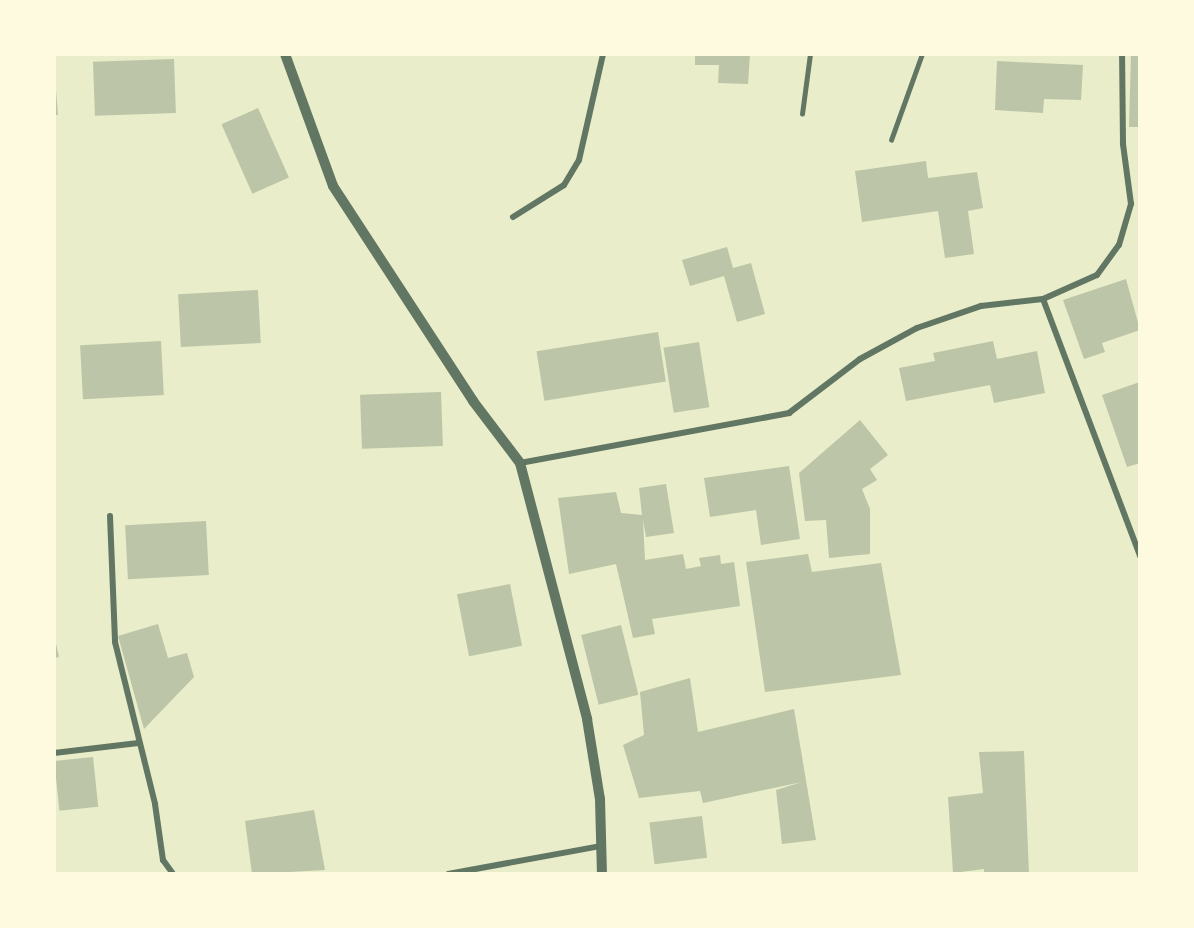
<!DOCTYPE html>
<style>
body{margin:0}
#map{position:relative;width:1194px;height:928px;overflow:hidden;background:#e9edc9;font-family:Poppins,sans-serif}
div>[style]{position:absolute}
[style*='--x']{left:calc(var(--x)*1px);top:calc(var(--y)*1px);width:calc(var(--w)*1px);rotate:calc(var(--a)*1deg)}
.building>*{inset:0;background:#bcc5a7;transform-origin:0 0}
.service>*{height:4.5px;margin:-2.25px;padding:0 2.25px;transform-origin:2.25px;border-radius:2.25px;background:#617663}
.minor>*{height:6px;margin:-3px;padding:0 3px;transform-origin:3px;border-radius:3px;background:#617663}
.tertiary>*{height:10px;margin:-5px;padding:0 5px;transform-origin:5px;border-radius:5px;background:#617663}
span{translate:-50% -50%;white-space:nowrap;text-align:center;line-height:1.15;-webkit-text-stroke:6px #fefae0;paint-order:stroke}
.frame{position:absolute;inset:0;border:56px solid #fefae0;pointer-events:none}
</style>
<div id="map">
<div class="building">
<div style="clip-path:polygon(695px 54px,750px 54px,748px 84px,718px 83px,719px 65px,695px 65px)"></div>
<div style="clip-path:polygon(1131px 54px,1140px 54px,1140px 127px,1129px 127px)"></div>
<div style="left:174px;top:59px;width:54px;height:81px;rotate:88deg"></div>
<div style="clip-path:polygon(997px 61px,1083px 65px,1081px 100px,1044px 99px,1043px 113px,995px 110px)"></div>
<div style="clip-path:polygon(54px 64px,58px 115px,54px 115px)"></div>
<div style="left:258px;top:108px;width:76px;height:40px;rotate:66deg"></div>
<div style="clip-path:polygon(926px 161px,928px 178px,977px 172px,983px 208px,968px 211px,974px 254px,945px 258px,938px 211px,862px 222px,855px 171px)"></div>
<div style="clip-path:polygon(727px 247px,733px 268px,751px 263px,765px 314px,737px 322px,724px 276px,690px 286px,682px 260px)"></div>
<div style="clip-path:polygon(1126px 279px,1140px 330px,1102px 343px,1105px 352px,1084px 359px,1063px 300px)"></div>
<div style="left:258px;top:290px;width:53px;height:80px;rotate:87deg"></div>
<div style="left:658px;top:332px;width:50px;height:123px;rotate:81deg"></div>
<div style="left:161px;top:341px;width:54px;height:81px;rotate:87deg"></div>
<div style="clip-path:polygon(993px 341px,997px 359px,1037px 351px,1045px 393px,994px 403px,990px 385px,906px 401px,899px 368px,935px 361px,933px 353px)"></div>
<div style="left:699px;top:342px;width:66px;height:36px;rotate:81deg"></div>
<div style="clip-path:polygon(1140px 382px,1140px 463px,1127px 467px,1102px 395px)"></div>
<div style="left:441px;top:392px;width:54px;height:81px;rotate:88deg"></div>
<div style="clip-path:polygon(860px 420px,888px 455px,870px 469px,877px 480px,862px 489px,870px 509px,870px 554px,829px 558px,826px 520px,805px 521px,799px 473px)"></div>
<div style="clip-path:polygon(789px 466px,800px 539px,761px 545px,756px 510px,710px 517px,704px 478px)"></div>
<div style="clip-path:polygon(666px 484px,674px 533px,646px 537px,643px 520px,645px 560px,683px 554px,686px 569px,701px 566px,699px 558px,720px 555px,721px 564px,734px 562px,740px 606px,652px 619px,655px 634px,633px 638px,616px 564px,569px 574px,558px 498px,616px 492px,621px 513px,642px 515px,639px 488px)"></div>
<div style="left:206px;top:521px;width:54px;height:81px;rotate:87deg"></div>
<div style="clip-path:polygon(808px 554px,812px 572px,881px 563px,901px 675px,765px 692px,746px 562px)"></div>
<div style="left:510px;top:584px;width:63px;height:54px;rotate:79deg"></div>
<div style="clip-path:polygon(158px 624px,168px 658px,187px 653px,194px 677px,144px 729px,118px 636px)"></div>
<div style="left:621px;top:625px;width:72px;height:41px;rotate:76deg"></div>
<div style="clip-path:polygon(54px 635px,59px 657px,54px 658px)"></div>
<div style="clip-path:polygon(690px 678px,698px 732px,794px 709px,816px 840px,782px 844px,776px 790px,802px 782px,703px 803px,700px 791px,639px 798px,623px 745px,644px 735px,640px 692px)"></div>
<div style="clip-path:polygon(1024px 751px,1029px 874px,984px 874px,984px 869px,953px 873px,948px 797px,983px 793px,979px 752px)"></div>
<div style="left:93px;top:757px;width:50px;height:39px;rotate:84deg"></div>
<div style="clip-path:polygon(314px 810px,325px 870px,252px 874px,245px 821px)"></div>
<div style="left:702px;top:816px;width:42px;height:53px;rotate:83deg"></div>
</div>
<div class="service">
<div style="--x:802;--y:114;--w:61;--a:-82.4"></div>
<div style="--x:891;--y:140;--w:91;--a:-70.2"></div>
</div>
<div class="minor">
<div style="--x:513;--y:217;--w:60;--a:-32.1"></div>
<div style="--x:564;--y:185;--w:29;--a:-59"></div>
<div style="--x:579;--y:160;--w:109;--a:-77.2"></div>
<div style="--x:1043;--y:299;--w:275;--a:69.3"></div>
<div style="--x:520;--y:463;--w:274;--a:-10.5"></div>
<div style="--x:789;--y:413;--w:89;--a:-37.3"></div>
<div style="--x:860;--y:359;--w:65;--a:-28.5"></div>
<div style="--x:917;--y:328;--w:68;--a:-19"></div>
<div style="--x:981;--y:306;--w:62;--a:-6.4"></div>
<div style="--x:1043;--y:299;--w:59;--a:-24"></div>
<div style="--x:1097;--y:275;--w:37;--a:-54"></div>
<div style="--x:1119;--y:245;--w:43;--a:-73.7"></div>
<div style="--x:1131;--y:204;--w:61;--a:-97.6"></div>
<div style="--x:1123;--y:144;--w:90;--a:-90.6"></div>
<div style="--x:110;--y:516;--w:126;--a:87.7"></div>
<div style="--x:115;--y:642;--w:167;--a:76.1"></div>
<div style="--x:155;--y:804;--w:57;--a:81.9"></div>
<div style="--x:163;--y:860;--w:17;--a:54"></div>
<div style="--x:54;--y:753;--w:85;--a:-6.8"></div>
<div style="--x:448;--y:874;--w:156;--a:-10.4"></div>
</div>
<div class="tertiary">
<div style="--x:285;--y:54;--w:140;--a:70"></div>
<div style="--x:333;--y:186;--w:257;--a:56.9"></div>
<div style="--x:473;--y:401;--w:78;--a:52.8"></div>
<div style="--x:520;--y:463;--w:265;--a:75.3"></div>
<div style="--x:587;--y:719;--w:81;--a:80.8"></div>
<div style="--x:600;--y:799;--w:75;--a:88.5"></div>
</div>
<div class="frame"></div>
</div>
